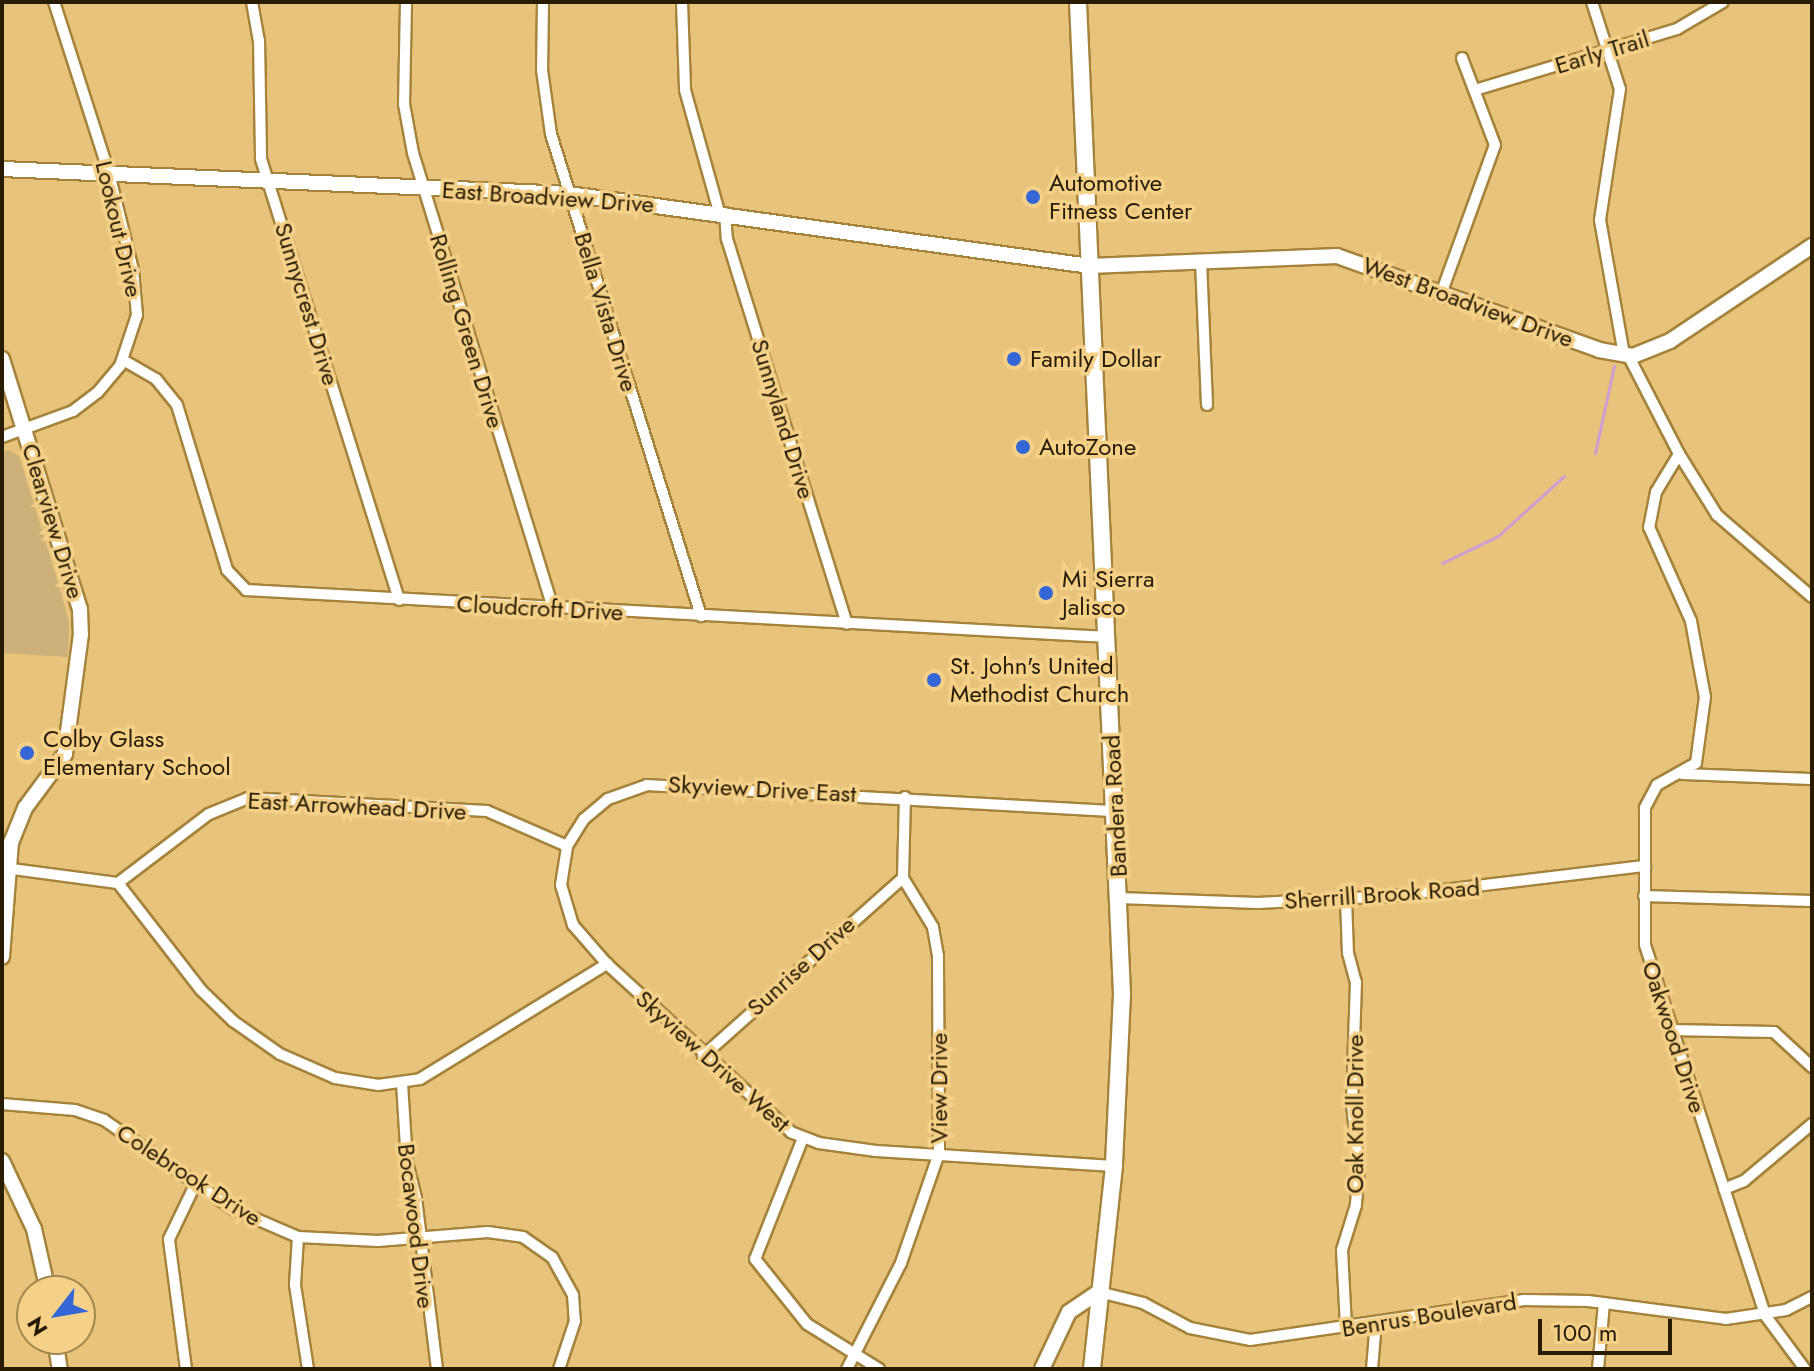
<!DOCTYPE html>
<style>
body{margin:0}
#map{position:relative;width:1814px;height:1371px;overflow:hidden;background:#e7c37b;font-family:Jost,sans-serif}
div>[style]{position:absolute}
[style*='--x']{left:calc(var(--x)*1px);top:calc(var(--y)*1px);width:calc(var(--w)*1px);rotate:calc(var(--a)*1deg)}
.green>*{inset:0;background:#cdb17b}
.stream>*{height:3px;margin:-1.5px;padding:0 1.5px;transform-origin:1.5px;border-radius:1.5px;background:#ce9dd3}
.roads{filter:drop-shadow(2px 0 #a5833c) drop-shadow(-2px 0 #a5833c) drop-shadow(0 2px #a5833c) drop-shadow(0 -2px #a5833c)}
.street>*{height:10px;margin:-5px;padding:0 5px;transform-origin:5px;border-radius:5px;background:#fff}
.secondary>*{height:14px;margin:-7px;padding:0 7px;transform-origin:7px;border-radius:7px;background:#fff}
.primary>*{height:16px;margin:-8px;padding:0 8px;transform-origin:8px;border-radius:8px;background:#fff}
.dots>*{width:22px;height:22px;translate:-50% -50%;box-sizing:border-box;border:4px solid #f4d088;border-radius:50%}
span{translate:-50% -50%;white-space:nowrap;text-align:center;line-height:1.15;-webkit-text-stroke:7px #f4d088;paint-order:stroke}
.street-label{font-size:24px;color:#281b00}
.poi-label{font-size:24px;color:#281b00}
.left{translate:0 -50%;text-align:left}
.frame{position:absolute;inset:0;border:4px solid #281b00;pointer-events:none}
.north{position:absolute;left:16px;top:1275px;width:80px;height:80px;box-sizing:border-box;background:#f4d088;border:2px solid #a28852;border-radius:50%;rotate:239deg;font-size:22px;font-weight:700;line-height:32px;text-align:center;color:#281b00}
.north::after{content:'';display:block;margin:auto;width:28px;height:36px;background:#3466d5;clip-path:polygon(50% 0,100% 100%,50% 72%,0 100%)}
.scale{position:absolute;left:1538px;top:1319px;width:134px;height:36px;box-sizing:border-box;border:4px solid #281b00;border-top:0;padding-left:10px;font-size:24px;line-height:28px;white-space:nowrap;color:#281b00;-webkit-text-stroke:6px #f4d088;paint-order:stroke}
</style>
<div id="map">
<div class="green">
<div style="clip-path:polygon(9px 450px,19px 456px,59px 586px,69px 622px,68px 657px,2px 653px,2px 452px)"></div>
</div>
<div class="stream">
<div style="--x:1595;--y:453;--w:89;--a:-77.7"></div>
<div style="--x:1442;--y:563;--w:62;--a:-25.7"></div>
<div style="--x:1498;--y:536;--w:89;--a:-42.3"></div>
</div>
<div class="roads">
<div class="street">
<div style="--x:252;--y:2;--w:39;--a:80"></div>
<div style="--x:259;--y:40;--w:119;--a:89"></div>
<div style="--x:261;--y:159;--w:462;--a:72.6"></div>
<div style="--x:406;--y:2;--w:102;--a:91.1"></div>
<div style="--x:404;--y:104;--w:50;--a:79.6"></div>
<div style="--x:413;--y:153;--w:476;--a:72.9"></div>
<div style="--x:543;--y:2;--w:68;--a:90.8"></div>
<div style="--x:542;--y:70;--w:65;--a:82"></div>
<div style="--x:551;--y:134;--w:505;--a:72.71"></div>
<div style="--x:682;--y:2;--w:88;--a:88"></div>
<div style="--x:685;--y:90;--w:127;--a:74.4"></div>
<div style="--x:1592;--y:2;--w:91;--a:72.2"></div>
<div style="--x:1620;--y:89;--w:133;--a:98.7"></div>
<div style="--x:1600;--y:220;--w:137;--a:79.9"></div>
<div style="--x:1475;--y:90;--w:211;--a:-16.8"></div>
<div style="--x:1677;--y:29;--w:53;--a:-30.4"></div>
<div style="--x:725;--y:213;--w:26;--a:86"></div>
<div style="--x:727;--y:239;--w:403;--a:72.7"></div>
<div style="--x:1201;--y:261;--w:144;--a:87.6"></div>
<div style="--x:1441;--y:294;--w:158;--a:-70.1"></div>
<div style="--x:1495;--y:145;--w:93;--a:-110.8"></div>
<div style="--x:1628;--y:355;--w:111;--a:62.7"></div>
<div style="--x:1679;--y:454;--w:44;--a:121.2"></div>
<div style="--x:1656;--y:492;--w:36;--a:101"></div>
<div style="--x:1649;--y:527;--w:103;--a:65.9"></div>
<div style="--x:1691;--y:621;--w:77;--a:79.6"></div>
<div style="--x:1705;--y:697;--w:67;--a:97.8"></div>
<div style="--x:1696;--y:763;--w:45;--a:150.6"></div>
<div style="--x:1657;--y:785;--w:26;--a:118"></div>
<div style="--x:1645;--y:808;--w:137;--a:90"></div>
<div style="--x:1645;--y:945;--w:389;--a:72"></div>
<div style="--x:1765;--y:1315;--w:67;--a:53.5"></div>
<div style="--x:123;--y:360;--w:38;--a:30"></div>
<div style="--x:156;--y:379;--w:33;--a:51"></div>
<div style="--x:177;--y:405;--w:172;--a:73.1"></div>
<div style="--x:227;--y:570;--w:28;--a:46"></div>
<div style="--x:246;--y:590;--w:862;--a:3.12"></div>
<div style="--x:2;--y:437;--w:76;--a:-20.1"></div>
<div style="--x:73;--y:411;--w:31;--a:-37"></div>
<div style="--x:98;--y:392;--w:34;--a:-50"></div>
<div style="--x:120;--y:366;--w:54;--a:-71.6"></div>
<div style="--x:137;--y:315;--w:45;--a:-95.1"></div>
<div style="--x:133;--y:270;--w:100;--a:-103.9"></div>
<div style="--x:109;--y:173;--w:180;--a:-107.8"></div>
<div style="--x:1679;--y:454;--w:72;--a:58.1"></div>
<div style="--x:1717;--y:515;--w:125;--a:40.8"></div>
<div style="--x:1682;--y:774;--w:130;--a:2.2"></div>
<div style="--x:5;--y:868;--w:114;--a:7.6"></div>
<div style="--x:118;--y:883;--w:135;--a:52.2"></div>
<div style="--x:201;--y:990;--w:45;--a:44.1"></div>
<div style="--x:233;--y:1021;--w:57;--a:35.1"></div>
<div style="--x:280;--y:1054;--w:60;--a:23.6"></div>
<div style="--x:335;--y:1078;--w:44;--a:9.2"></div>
<div style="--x:378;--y:1085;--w:42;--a:-8.1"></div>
<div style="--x:420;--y:1079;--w:220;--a:-31.6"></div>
<div style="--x:118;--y:883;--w:114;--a:-37.2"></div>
<div style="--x:209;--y:814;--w:42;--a:-22.3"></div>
<div style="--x:248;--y:798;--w:239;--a:3.1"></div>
<div style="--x:487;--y:811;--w:87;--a:23.6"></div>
<div style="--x:1644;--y:896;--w:168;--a:1.7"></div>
<div style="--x:1119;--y:898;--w:139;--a:2.1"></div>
<div style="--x:1258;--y:903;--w:134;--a:-3"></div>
<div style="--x:1392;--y:896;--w:255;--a:-6.8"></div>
<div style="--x:1346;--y:899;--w:54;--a:87.9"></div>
<div style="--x:1348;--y:953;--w:30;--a:75"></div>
<div style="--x:1356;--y:982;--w:122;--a:91.9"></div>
<div style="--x:1352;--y:1104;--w:65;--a:83.9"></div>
<div style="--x:1359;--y:1169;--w:36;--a:95"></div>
<div style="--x:1356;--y:1205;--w:47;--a:107.3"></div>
<div style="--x:1342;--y:1250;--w:77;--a:87"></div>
<div style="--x:1670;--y:1030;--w:104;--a:1.1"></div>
<div style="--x:1774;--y:1032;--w:52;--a:42.6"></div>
<div style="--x:703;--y:1056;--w:268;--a:-41.7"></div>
<div style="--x:402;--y:1083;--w:79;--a:86.4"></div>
<div style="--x:407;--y:1162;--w:37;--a:76"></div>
<div style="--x:416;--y:1198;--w:172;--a:83"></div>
<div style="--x:2;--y:1104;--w:73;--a:4.7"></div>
<div style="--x:75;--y:1110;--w:31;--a:19"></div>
<div style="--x:104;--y:1120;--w:157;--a:34.6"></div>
<div style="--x:233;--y:1209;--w:71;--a:23.3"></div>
<div style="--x:298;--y:1237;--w:80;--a:2.9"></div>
<div style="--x:378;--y:1241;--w:110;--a:-4.7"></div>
<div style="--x:488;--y:1232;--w:35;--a:8"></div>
<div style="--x:523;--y:1237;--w:35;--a:35"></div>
<div style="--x:552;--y:1257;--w:43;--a:61.1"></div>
<div style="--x:573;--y:1295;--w:26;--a:86"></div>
<div style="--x:575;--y:1321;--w:51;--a:108.4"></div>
<div style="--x:803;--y:1138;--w:130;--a:111.6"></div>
<div style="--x:755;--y:1259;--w:83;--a:51.3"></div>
<div style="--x:807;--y:1324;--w:85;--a:32"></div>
<div style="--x:1114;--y:1166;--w:238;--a:-176.4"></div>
<div style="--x:876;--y:1151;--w:58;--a:-172"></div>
<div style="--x:819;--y:1143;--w:30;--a:-159"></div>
<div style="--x:791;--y:1132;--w:249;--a:-137.6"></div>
<div style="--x:607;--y:964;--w:52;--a:-131.1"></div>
<div style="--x:573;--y:925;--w:42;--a:-106.7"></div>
<div style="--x:561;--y:885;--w:39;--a:-81"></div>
<div style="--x:567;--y:846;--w:32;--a:-58"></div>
<div style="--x:584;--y:819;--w:31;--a:-40"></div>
<div style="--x:608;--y:799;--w:41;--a:-19.7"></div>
<div style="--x:647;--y:785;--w:469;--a:3.2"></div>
<div style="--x:1724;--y:1189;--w:22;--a:-22"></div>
<div style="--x:1744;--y:1181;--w:89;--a:-40"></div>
<div style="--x:298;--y:1237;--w:48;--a:93.6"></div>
<div style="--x:295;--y:1285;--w:85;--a:81.2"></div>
<div style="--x:1099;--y:1292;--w:45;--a:14"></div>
<div style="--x:1143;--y:1303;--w:53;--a:28"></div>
<div style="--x:1190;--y:1328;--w:61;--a:11.3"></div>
<div style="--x:1250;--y:1340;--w:277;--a:-8.3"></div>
<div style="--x:1524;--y:1300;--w:64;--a:0.9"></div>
<div style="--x:1588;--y:1301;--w:139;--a:7.4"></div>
<div style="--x:1726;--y:1319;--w:61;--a:-8.5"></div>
<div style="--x:1786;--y:1310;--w:29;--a:-27"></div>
<div style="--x:186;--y:1369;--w:131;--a:-97.5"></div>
<div style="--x:169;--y:1239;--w:62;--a:-64.3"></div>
<div style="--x:847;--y:1369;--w:119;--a:-63"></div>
<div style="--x:901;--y:1263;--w:116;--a:-70.9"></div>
<div style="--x:939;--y:1153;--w:197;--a:-90.3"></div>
<div style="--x:938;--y:956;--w:29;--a:-100"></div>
<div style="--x:933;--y:927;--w:57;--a:-121.5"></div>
<div style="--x:903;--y:878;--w:81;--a:-88.6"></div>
<div style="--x:1372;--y:1369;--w:47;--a:-85.1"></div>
<div style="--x:1598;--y:1369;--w:66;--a:-84.8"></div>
</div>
<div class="secondary">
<div style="--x:2;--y:169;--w:568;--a:2.52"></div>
<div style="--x:569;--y:194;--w:526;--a:7.87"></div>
<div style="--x:1090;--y:266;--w:247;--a:-2.3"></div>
<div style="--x:1337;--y:256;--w:278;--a:19.7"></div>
<div style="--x:1599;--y:350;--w:35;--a:10"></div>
<div style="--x:1633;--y:356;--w:40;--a:-22"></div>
<div style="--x:1670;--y:341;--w:171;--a:-33.8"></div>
<div style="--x:2;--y:359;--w:262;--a:72.7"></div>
<div style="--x:80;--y:609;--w:25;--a:88"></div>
<div style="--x:81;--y:634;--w:121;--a:97.6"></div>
<div style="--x:65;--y:754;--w:67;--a:126.5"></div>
<div style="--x:25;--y:808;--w:37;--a:112"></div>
<div style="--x:11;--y:842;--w:115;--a:94.5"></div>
<div style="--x:2;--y:1161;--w:75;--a:64.8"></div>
<div style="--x:34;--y:1229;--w:64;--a:77.3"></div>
<div style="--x:55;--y:1339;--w:30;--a:81"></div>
<div style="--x:1042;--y:1369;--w:63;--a:-64.7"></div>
<div style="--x:1069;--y:1312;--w:36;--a:-34"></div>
</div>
<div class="primary">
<div style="--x:1078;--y:2;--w:993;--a:87.46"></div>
<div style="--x:1122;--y:994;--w:172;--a:92.7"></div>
<div style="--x:1114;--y:1166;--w:204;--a:96.2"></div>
</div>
</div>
<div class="dots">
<div style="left:1033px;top:197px;background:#3466d5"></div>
<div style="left:1014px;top:359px;background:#3466d5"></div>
<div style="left:1023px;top:447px;background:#3466d5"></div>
<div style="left:1046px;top:593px;background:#3466d5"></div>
<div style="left:934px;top:680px;background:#3466d5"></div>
<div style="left:27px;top:753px;background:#3466d5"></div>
</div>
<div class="street-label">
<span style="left:1602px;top:52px;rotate:-17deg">Early Trail</span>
<span style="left:548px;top:197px;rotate:4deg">East Broadview Drive</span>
<span style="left:119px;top:229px;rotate:77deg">Lookout Drive</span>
<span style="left:1468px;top:302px;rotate:20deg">West Broadview Drive</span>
<span style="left:307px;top:304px;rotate:73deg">Sunnycrest Drive</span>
<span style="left:606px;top:312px;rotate:73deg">Bella Vista Drive</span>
<span style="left:467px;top:331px;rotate:73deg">Rolling Green Drive</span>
<span style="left:783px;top:419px;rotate:73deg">Sunnyland Drive</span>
<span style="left:53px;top:521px;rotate:73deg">Clearview Drive</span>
<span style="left:540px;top:608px;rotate:3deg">Cloudcroft Drive</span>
<span style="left:762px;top:789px;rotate:3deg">Skyview Drive East</span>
<span style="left:357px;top:806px;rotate:3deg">East Arrowhead Drive</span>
<span style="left:1115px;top:806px;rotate:-93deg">Bandera Road</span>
<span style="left:1382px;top:894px;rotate:-4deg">Sherrill Brook Road</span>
<span style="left:801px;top:966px;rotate:-42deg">Sunrise Drive</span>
<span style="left:1674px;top:1037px;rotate:72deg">Oakwood Drive</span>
<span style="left:713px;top:1061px;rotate:42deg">Skyview Drive West</span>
<span style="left:939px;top:1088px;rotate:-90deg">View Drive</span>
<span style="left:1355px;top:1114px;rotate:-90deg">Oak Knoll Drive</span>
<span style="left:189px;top:1175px;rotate:33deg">Colebrook Drive</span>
<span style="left:416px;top:1226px;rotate:83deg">Bocawood Drive</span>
<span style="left:1429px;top:1315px;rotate:-9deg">Benrus Boulevard</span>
</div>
<div class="poi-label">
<span class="left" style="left:1049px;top:197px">Automotive<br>Fitness Center</span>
<span class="left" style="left:1030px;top:359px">Family Dollar</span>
<span class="left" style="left:1039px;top:447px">AutoZone</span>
<span class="left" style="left:1062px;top:593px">Mi Sierra<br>Jalisco</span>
<span class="left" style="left:950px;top:680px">St. John's United<br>Methodist Church</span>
<span class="left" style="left:43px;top:753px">Colby Glass<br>Elementary School</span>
</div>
<div class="frame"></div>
<div class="north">N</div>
<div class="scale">100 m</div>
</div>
